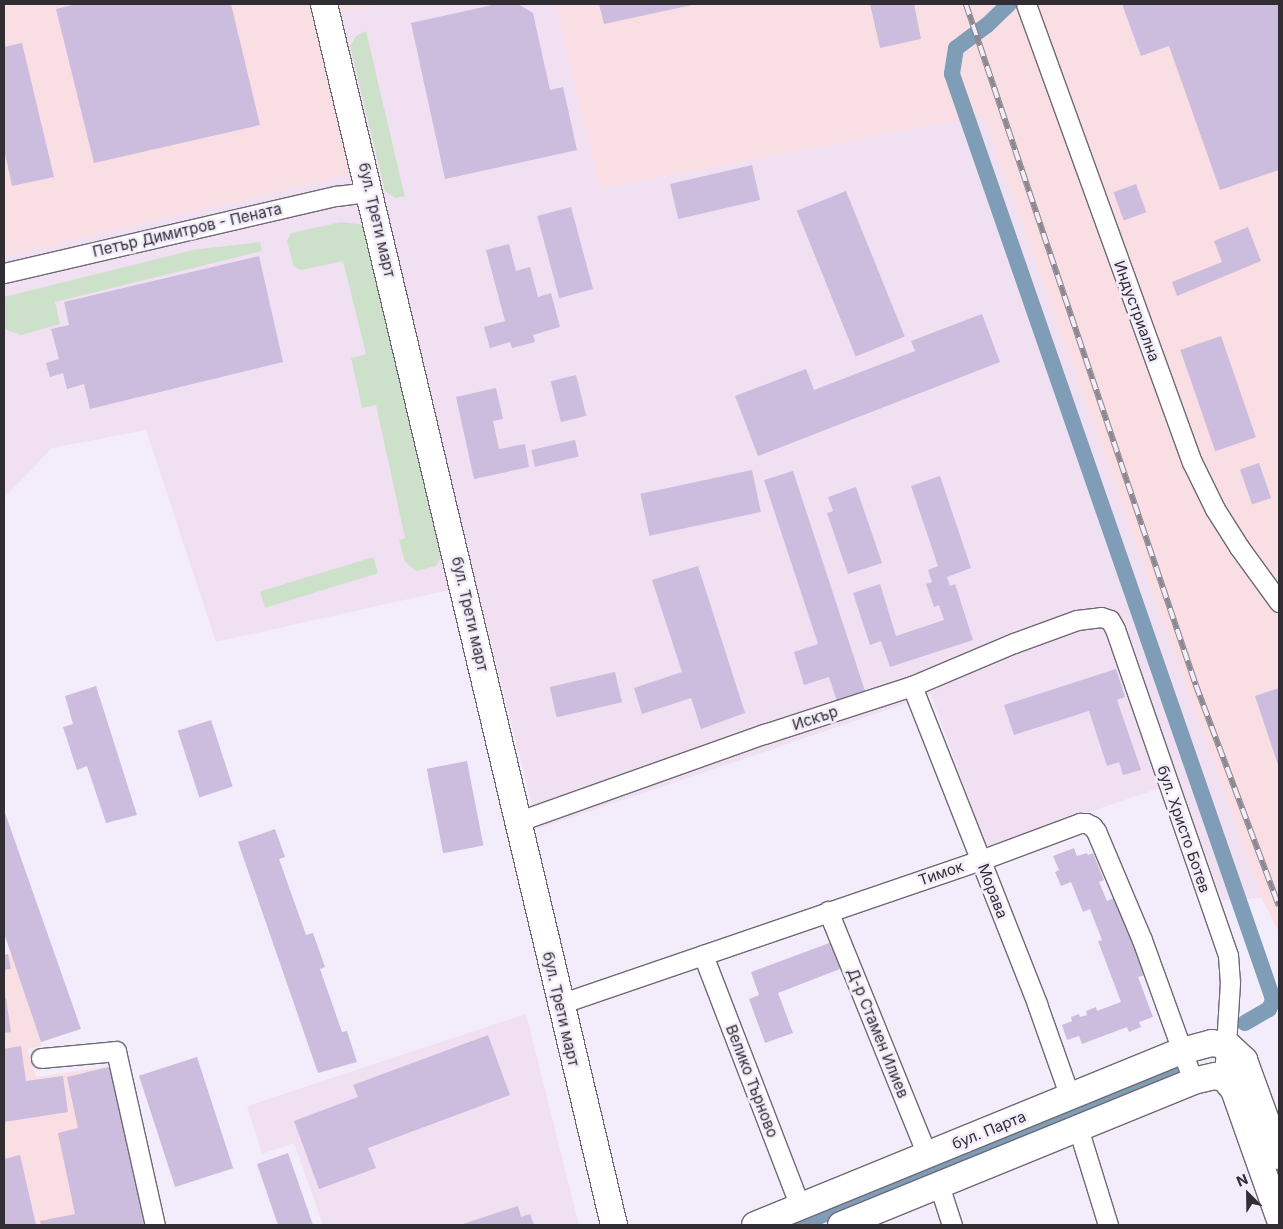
<!DOCTYPE html>
<meta charset="utf-8">
<style>
body{margin:0}
#map{position:relative;width:1283px;height:1229px;overflow:hidden;background:#f3edfb;font-family:Inter,sans-serif}
div>[style]{position:absolute}
[style*='--x']{left:calc(var(--x)*1px);top:calc(var(--y)*1px);width:calc(var(--w)*1px);rotate:calc(var(--a)*1deg)}
.commercial>*{inset:0;background:#f0e0f2}
.industrial>*{inset:0;background:#f9dee4}
.green>*{inset:0;background:#cde1ca;transform-origin:0 0}
.canal>*{height:16px;margin:-8px;padding:0 8px;transform-origin:8px;border-radius:8px;background:#7f9db6}
.building>*{inset:0;background:#ccbcde;transform-origin:0 0}
.roads{filter:drop-shadow(1px 0 #6f6975) drop-shadow(-1px 0 #6f6975) drop-shadow(0 1px #6f6975) drop-shadow(0 -1px #6f6975)}
.minor>*{height:19px;margin:-9.5px;padding:0 9.5px;transform-origin:9.5px;border-radius:9.5px;background:#fff}
.secondary>*{height:26px;margin:-13px;padding:0 13px;transform-origin:13px;border-radius:13px;background:#fff}
.rail>*{height:5.5px;margin-top:-2.75px;transform-origin:0;background:repeating-linear-gradient(90deg,#f3edfb 0 11px,#8c8891 0 22px);box-sizing:border-box;border-block:1px solid #8c8891}
span{translate:-50% -50%;white-space:nowrap;text-align:center;line-height:1.15;-webkit-text-stroke:5px #f3edfb;paint-order:stroke}
.street-label{font-size:15px;color:#302d33}
.frame{position:absolute;inset:0;border:5px solid #302d33;pointer-events:none}
.north{position:absolute;left:1223px;top:1169px;width:50px;height:50px;-webkit-text-stroke:4px #f3edfb;paint-order:stroke;rotate:337deg;font-size:14px;font-weight:700;line-height:20px;text-align:center;color:#302d33}
.north::after{content:'';display:block;margin:auto;width:18px;height:22px;background:#302d33;clip-path:polygon(50% 0,100% 100%,50% 72%,0 100%)}
</style>
<div id="map">
<div class="commercial">
<div style="clip-path:polygon(382px 4px,555px 4px,600px 189px,983px 114px,1262px 898px,1222px 900px,1178px 782px,986px 847px,931px 695px,538px 829px,476px 584px,216px 642px,146px 430px,52px 448px,4px 498px,4px 257px,355px 173px,317px 19px)"></div>
<div style="clip-path:polygon(526px 1014px,579px 1225px,323px 1225px,294px 1143px,262px 1154px,247px 1106px)"></div>
</div>
<div class="industrial">
<div style="clip-path:polygon(4px 4px,382px 4px,317px 19px,355px 173px,4px 257px)"></div>
<div style="clip-path:polygon(555px 4px,1279px 4px,1279px 933px,1262px 898px,983px 115px,600px 189px)"></div>
<div style="clip-path:polygon(11px 953px,42px 1046px,27px 1049px,36px 1077px,113px 1066px,147px 1225px,4px 1225px,4px 955px)"></div>
</div>
<div class="green">
<div style="clip-path:polygon(366px 31px,403px 189px,405px 196px,395px 198px,385px 191px,350px 46px,356px 36px)"></div>
<div style="clip-path:polygon(341px 222px,366px 225px,442px 556px,436px 566px,416px 571px,405px 562px,399px 540px,405px 538px,376px 405px,362px 408px,351px 358px,366px 354px,343px 261px,301px 270px,294px 267px,287px 241px,291px 233px)"></div>
<div style="clip-path:polygon(260px 242px,262px 251px,55px 302px,60px 324px,21px 335px,4px 329px,4px 297px,193px 250px)"></div>
<div style="left:373px;top:557px;width:17px;height:118px;rotate:73deg"></div>
</div>
<div class="canal">
<div style="--x:1009;--y:4;--w:30;--a:136"></div>
<div style="--x:987;--y:25;--w:39;--a:143"></div>
<div style="--x:956;--y:48;--w:26;--a:99"></div>
<div style="--x:952;--y:74;--w:976;--a:70.86"></div>
<div style="--x:1272;--y:996;--w:5;--a:79"></div>
<div style="--x:1273;--y:1001;--w:9;--a:117"></div>
<div style="--x:1269;--y:1009;--w:28;--a:150"></div>
<div style="--x:798;--y:1225;--w:403;--a:-22"></div>
</div>
<div class="building">
<div style="clip-path:polygon(76px 4px,231px 4px,260px 125px,94px 163px,56px 9px)"></div>
<div style="clip-path:polygon(497px 4px,518px 4px,533px 13px,550px 90px,563px 87px,577px 150px,445px 179px,411px 23px)"></div>
<div style="clip-path:polygon(599px 4px,692px 4px,692px 5px,604px 24px)"></div>
<div style="clip-path:polygon(870px 4px,914px 4px,921px 39px,880px 48px)"></div>
<div style="clip-path:polygon(1122px 4px,1279px 4px,1279px 170px,1220px 190px,1169px 46px,1141px 56px)"></div>
<div style="clip-path:polygon(22px 43px,54px 177px,12px 186px,4px 149px,4px 47px)"></div>
<div style="left:752px;top:165px;width:36px;height:84px;rotate:77deg"></div>
<div style="left:1136px;top:184px;width:30px;height:24px;rotate:70deg"></div>
<div style="left:846px;top:191px;width:157px;height:53px;rotate:68deg"></div>
<div style="left:571px;top:207px;width:85px;height:35px;rotate:75deg"></div>
<div style="clip-path:polygon(1248px 227px,1261px 261px,1177px 296px,1172px 282px,1222px 262px,1214px 241px)"></div>
<div style="clip-path:polygon(509px 244px,516px 271px,530px 267px,538px 297px,551px 293px,560px 327px,533px 335px,535px 342px,512px 348px,510px 342px,490px 348px,484px 327px,505px 321px,486px 250px)"></div>
<div style="clip-path:polygon(259px 256px,283px 362px,90px 409px,84px 384px,67px 389px,63px 373px,50px 377px,46px 363px,59px 359px,51px 329px,69px 325px,64px 302px)"></div>
<div style="clip-path:polygon(982px 314px,1000px 362px,758px 456px,735px 396px,806px 369px,814px 390px,915px 351px,911px 341px)"></div>
<div style="left:1221px;top:336px;width:107px;height:43px;rotate:71deg"></div>
<div style="left:576px;top:375px;width:42px;height:26px;rotate:76deg"></div>
<div style="clip-path:polygon(496px 388px,503px 419px,493px 421px,499px 449px,525px 444px,529px 467px,474px 479px,456px 397px)"></div>
<div style="left:575px;top:440px;width:17px;height:45px;rotate:77deg"></div>
<div style="left:1259px;top:463px;width:37px;height:20px;rotate:71deg"></div>
<div style="left:752px;top:470px;width:43px;height:114px;rotate:78deg"></div>
<div style="clip-path:polygon(793px 471px,865px 691px,837px 701px,829px 677px,804px 685px,794px 652px,818px 644px,764px 480px)"></div>
<div style="clip-path:polygon(940px 476px,971px 568px,947px 577px,950px 586px,955px 584px,973px 640px,890px 667px,881px 641px,870px 645px,853px 593px,880px 584px,896px 636px,944px 620px,939px 605px,934px 607px,926px 584px,932px 582px,928px 570px,938px 566px,911px 486px)"></div>
<div style="clip-path:polygon(856px 487px,882px 563px,848px 574px,827px 513px,833px 511px,828px 497px)"></div>
<div style="clip-path:polygon(698px 566px,745px 713px,701px 729px,691px 698px,642px 714px,634px 688px,682px 672px,652px 580px)"></div>
<div style="clip-path:polygon(1116px 669px,1125px 697px,1117px 700px,1141px 770px,1123px 775px,1119px 762px,1107px 766px,1089px 711px,1014px 735px,1004px 705px)"></div>
<div style="left:615px;top:672px;width:31px;height:67px;rotate:77deg"></div>
<div style="clip-path:polygon(96px 686px,137px 815px,106px 823px,87px 766px,77px 770px,63px 727px,73px 724px,65px 696px)"></div>
<div style="clip-path:polygon(1279px 688px,1279px 768px,1255px 696px)"></div>
<div style="left:211px;top:720px;width:70px;height:35px;rotate:72deg"></div>
<div style="left:467px;top:761px;width:86px;height:41px;rotate:79deg"></div>
<div style="clip-path:polygon(4px 810px,81px 1029px,41px 1042px,4px 933px)"></div>
<div style="clip-path:polygon(275px 829px,285px 857px,279px 859px,306px 935px,313px 933px,325px 967px,320px 969px,342px 1032px,347px 1031px,357px 1062px,318px 1073px,238px 842px)"></div>
<div style="clip-path:polygon(1074px 848px,1077px 856px,1087px 853px,1088px 855px,1093px 853px,1104px 880px,1099px 882px,1107px 901px,1116px 897px,1145px 975px,1138px 977px,1153px 1017px,1139px 1022px,1141px 1027px,1129px 1032px,1127px 1027px,1082px 1044px,1079px 1036px,1067px 1040px,1062px 1025px,1072px 1021px,1071px 1017px,1079px 1014px,1080px 1017px,1087px 1015px,1086px 1011px,1096px 1007px,1097px 1011px,1121px 1002px,1098px 941px,1102px 940px,1090px 909px,1083px 912px,1071px 882px,1061px 886px,1055px 872px,1059px 870px,1053px 856px)"></div>
<div style="clip-path:polygon(832px 942px,840px 969px,778px 993px,793px 1033px,765px 1043px,749px 999px,759px 995px,751px 972px)"></div>
<div style="clip-path:polygon(8px 954px,11px 969px,4px 970px,4px 955px)"></div>
<div style="clip-path:polygon(6px 998px,11px 1032px,4px 1033px,4px 999px)"></div>
<div style="clip-path:polygon(488px 1035px,510px 1095px,368px 1148px,376px 1168px,319px 1189px,294px 1121px,358px 1097px,353px 1085px)"></div>
<div style="clip-path:polygon(21px 1046px,26px 1081px,63px 1076px,68px 1112px,4px 1122px,4px 1049px)"></div>
<div style="left:197px;top:1057px;width:117px;height:61px;rotate:72deg"></div>
<div style="clip-path:polygon(113px 1066px,147px 1225px,41px 1225px,40px 1221px,75px 1214px,58px 1133px,78px 1128px,67px 1077px)"></div>
<div style="clip-path:polygon(288px 1153px,313px 1225px,278px 1225px,257px 1164px)"></div>
<div style="clip-path:polygon(20px 1155px,36px 1225px,4px 1225px,4px 1159px)"></div>
<div style="clip-path:polygon(518px 1206px,521px 1217px,530px 1214px,534px 1225px,460px 1225px)"></div>
</div>
<div class="roads">
<div class="minor">
<div style="--x:1026;--y:4;--w:487;--a:70.1"></div>
<div style="--x:1192;--y:462;--w:52;--a:63.9"></div>
<div style="--x:1215;--y:509;--w:45;--a:57.7"></div>
<div style="--x:1239;--y:547;--w:68;--a:54"></div>
<div style="--x:4;--y:273;--w:341;--a:-13.1"></div>
<div style="--x:336;--y:196;--w:34;--a:-7"></div>
<div style="--x:912;--y:686;--w:342;--a:68.5"></div>
<div style="--x:1037;--y:1004;--w:99;--a:70.5"></div>
<div style="--x:519;--y:821;--w:260;--a:-19.6"></div>
<div style="--x:764;--y:734;--w:156;--a:-18"></div>
<div style="--x:912;--y:686;--w:111;--a:-22.9"></div>
<div style="--x:1014;--y:643;--w:67;--a:-20.1"></div>
<div style="--x:1077;--y:620;--w:24;--a:-7"></div>
<div style="--x:1101;--y:617;--w:9;--a:18"></div>
<div style="--x:1110;--y:620;--w:10;--a:61"></div>
<div style="--x:1115;--y:629;--w:345;--a:70.9"></div>
<div style="--x:1228;--y:955;--w:27;--a:86"></div>
<div style="--x:1230;--y:982;--w:96;--a:93.6"></div>
<div style="--x:828;--y:911;--w:263;--a:67.9"></div>
<div style="--x:703;--y:955;--w:270;--a:68.9"></div>
<div style="--x:560;--y:1004;--w:445;--a:-18.9"></div>
<div style="--x:981;--y:860;--w:106;--a:-20.5"></div>
<div style="--x:1080;--y:823;--w:6;--a:0"></div>
<div style="--x:1086;--y:823;--w:7;--a:27"></div>
<div style="--x:1092;--y:826;--w:6;--a:51"></div>
<div style="--x:1096;--y:831;--w:118;--a:67.1"></div>
<div style="--x:1142;--y:940;--w:150;--a:70.1"></div>
<div style="--x:41;--y:1058;--w:75;--a:-5.3"></div>
<div style="--x:116;--y:1051;--w:178;--a:77.4"></div>
<div style="--x:1078;--y:1128;--w:102;--a:72.8"></div>
<div style="--x:939;--y:1185;--w:42;--a:72"></div>
</div>
<div class="secondary">
<div style="--x:324;--y:4;--w:1255;--a:76.64"></div>
<div style="--x:755;--y:1225;--w:461;--a:-22.2"></div>
<div style="--x:1182;--y:1051;--w:31;--a:-15"></div>
<div style="--x:1212;--y:1043;--w:17;--a:10"></div>
<div style="--x:1229;--y:1046;--w:21;--a:43"></div>
<div style="--x:1244;--y:1060;--w:102;--a:70"></div>
<div style="--x:841;--y:1225;--w:380;--a:-22.2"></div>
<div style="--x:1193;--y:1081;--w:23;--a:-13"></div>
<div style="--x:1215;--y:1076;--w:9;--a:13"></div>
<div style="--x:1224;--y:1078;--w:16;--a:50"></div>
<div style="--x:1234;--y:1090;--w:135;--a:70.5"></div>
</div>
</div>
<div class="rail">
<div style="--x:966;--y:4;--w:719;--a:71.34"></div>
<div style="--x:1196;--y:685;--w:236;--a:69.4"></div>
</div>
<div class="street-label">
<span style="left:377px;top:220px;rotate:77deg">бул. Трети март</span>
<span style="left:187px;top:230px;rotate:-13deg">Петър Димитров - Пената</span>
<span style="left:1137px;top:311px;rotate:70deg">Индустриална</span>
<span style="left:470px;top:614px;rotate:77deg">бул. Трети март</span>
<span style="left:815px;top:718px;rotate:-18deg">Искър</span>
<span style="left:1184px;top:829px;rotate:71deg">бул. Христо Ботев</span>
<span style="left:941px;top:873px;rotate:-19deg">Тимок</span>
<span style="left:993px;top:891px;rotate:69deg">Морава</span>
<span style="left:561px;top:1009px;rotate:77deg">бул. Трети март</span>
<span style="left:878px;top:1033px;rotate:68deg">Д-р Стамен Илиев</span>
<span style="left:752px;top:1081px;rotate:69deg">Велико Търново</span>
<span style="left:989px;top:1130px;rotate:-22deg">бул. Парта</span>
</div>
<div class="frame"></div>
<div class="north">N</div>
</div>
